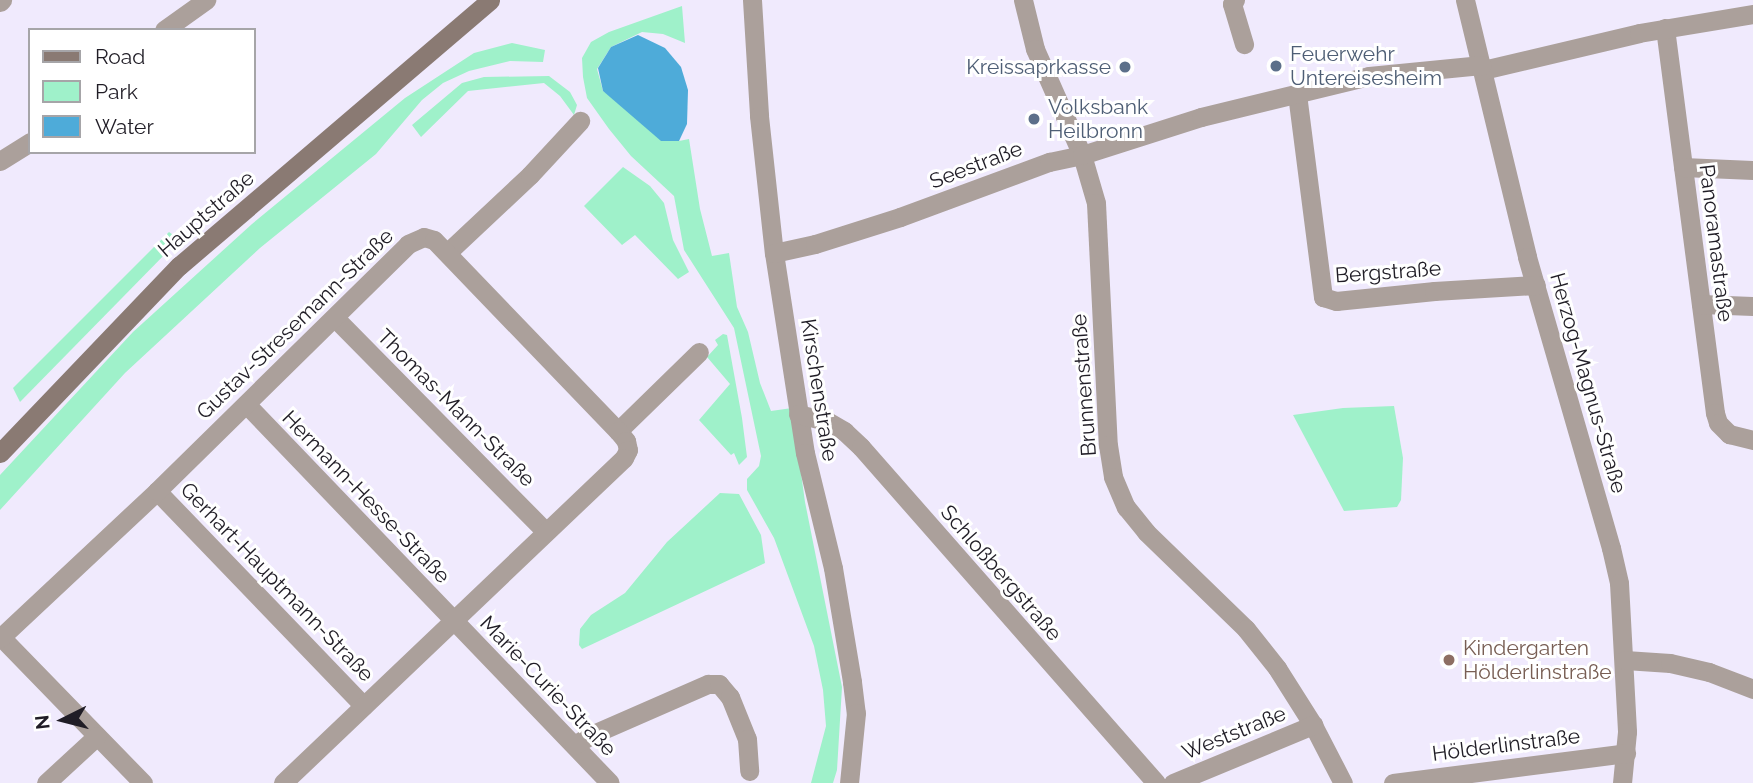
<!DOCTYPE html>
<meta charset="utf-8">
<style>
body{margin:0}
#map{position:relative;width:1753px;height:783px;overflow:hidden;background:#f0eafd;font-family:Raleway,sans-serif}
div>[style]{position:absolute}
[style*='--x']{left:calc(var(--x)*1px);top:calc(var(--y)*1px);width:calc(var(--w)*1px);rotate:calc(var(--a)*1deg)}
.green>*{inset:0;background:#9ff1ca}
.water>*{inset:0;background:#4eabd9}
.minor>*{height:19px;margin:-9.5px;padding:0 9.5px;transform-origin:9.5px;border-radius:9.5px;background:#aba09b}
.secondary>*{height:19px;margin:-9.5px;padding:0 9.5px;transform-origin:9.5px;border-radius:9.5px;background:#8a7a73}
.dots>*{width:19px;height:19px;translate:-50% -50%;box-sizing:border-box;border:4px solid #fff;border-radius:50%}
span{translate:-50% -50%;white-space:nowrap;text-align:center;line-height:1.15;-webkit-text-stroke:6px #fff;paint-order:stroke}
.service-label{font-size:21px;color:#4e5e75}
.left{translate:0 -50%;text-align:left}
.right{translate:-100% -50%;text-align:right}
.street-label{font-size:21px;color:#201d26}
.education-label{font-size:21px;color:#785e54}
.legend{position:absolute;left:28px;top:28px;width:228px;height:126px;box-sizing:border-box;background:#fff;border:2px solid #a6a5a8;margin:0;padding:9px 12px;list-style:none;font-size:21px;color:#201d26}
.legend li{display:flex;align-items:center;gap:14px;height:35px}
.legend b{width:35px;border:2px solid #a6a5a8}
.north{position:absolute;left:28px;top:685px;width:70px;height:70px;-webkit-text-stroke:5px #fff;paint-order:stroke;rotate:264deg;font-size:19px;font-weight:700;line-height:28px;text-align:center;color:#201d26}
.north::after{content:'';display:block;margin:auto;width:24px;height:32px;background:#201d26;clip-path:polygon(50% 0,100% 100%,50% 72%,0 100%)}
</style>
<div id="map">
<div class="green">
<div style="clip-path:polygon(682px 6px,685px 43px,663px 34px,642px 32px,611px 47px,597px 69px,603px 91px,679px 141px,689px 139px,700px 209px,712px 256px,729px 253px,737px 307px,748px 332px,760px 383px,771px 411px,792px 408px,805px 502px,842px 687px,837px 770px,833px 783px,811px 783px,826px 726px,823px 690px,814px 646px,774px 538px,747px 490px,747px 479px,759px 466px,761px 456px,734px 328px,684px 250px,674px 196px,631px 156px,609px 129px,587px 98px,583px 77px,582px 58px,591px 42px,609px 32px)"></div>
<div style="clip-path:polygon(512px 43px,545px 50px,543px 62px,510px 61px,469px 71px,443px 83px,422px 100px,376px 154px,260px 248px,125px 373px,0 510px,0 475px,133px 332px,252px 224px,405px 98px,474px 53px)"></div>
<div style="clip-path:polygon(549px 76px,570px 92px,577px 105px,574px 115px,560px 96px,544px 83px,468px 91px,421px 137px,412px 125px,462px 83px,484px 77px)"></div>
<div style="clip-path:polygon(623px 167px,650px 186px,664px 203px,673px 240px,689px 272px,678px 279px,635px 235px,622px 245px,584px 206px)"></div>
<div style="clip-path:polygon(169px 232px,176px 237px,172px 247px,20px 402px,13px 388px)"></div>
<div style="clip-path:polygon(723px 334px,727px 335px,742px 418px,747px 457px,739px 465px,734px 453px,731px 455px,699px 420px,730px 384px,707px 357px,718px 345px,715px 340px)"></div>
<div style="clip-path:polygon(1394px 406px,1403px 458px,1401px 500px,1397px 507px,1344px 511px,1293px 415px,1343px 408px)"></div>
<div style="clip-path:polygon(720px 493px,739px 494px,761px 535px,765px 563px,582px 649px,579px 645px,580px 629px,591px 615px,625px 593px,667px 542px)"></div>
</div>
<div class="water">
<div style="clip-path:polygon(638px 35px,665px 48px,681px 67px,688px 90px,687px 124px,679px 141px,661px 141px,603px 91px,598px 68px,611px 47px)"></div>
</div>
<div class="minor">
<div style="--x:752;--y:0;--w:116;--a:86.5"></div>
<div style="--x:759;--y:116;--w:138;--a:83.8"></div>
<div style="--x:774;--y:253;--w:202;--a:81.2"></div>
<div style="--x:805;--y:453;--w:118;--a:76.3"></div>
<div style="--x:833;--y:568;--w:116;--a:80.5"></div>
<div style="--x:852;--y:682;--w:31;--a:83"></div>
<div style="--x:856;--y:713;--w:70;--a:95.7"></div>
<div style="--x:1023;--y:0;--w:50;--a:76.2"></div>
<div style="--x:1035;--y:49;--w:116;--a:66.1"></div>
<div style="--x:1082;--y:155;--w:50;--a:73.7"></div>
<div style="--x:1096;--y:203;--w:242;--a:87.2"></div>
<div style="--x:1108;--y:445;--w:32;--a:81"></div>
<div style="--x:1113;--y:477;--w:33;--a:67"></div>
<div style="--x:1126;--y:507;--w:32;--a:51"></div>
<div style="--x:1146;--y:532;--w:139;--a:44.1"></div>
<div style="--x:1246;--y:629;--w:50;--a:51.5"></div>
<div style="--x:1277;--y:668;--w:67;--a:57.7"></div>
<div style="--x:1313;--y:725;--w:65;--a:62.7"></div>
<div style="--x:1235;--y:0;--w:5;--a:127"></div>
<div style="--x:1232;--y:4;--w:42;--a:73.3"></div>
<div style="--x:1465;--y:0;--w:264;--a:76.4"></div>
<div style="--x:1527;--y:257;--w:303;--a:73.9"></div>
<div style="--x:1611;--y:548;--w:36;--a:77"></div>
<div style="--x:1619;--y:583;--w:149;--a:86.9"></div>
<div style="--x:1627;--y:732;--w:51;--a:95.6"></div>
<div style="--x:0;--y:2;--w:3;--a:-45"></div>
<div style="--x:1665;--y:28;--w:388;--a:82.6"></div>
<div style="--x:1715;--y:413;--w:10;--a:73"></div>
<div style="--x:1718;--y:423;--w:16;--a:45"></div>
<div style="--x:1729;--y:434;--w:25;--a:14"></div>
<div style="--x:164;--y:30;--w:52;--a:-35.5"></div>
<div style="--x:1483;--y:70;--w:160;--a:-13.3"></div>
<div style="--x:1639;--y:33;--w:116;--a:-9.5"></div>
<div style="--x:1297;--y:94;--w:205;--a:82.7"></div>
<div style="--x:1323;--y:297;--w:14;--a:17"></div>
<div style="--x:1336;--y:301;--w:99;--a:-5.8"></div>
<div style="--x:1434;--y:291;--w:102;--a:-3.4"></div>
<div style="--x:0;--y:161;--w:36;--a:-32"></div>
<div style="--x:1683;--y:167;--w:70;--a:2.5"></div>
<div style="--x:448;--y:252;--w:112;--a:-43.2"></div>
<div style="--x:530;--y:175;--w:74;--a:-47.2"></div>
<div style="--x:774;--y:253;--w:42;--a:-12.4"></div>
<div style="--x:815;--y:244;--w:89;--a:-17.6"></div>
<div style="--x:900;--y:217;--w:159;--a:-20.3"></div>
<div style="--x:1049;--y:162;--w:34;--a:-12"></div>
<div style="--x:1082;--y:155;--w:125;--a:-17.7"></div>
<div style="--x:1201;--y:117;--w:173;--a:-13.7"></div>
<div style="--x:1369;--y:76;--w:113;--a:-5.6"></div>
<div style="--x:1701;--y:304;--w:52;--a:2.2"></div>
<div style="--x:335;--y:318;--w:299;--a:45.4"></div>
<div style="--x:246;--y:404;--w:525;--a:46.16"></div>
<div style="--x:798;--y:414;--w:30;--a:14"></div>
<div style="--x:827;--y:421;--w:20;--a:30"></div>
<div style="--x:844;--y:431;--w:23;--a:43"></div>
<div style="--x:861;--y:447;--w:447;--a:48.7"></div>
<div style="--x:618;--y:431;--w:113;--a:-44.3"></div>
<div style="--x:157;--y:491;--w:298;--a:46.1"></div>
<div style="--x:0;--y:636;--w:205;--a:45.8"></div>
<div style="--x:0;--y:638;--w:215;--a:-43.1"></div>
<div style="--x:157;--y:491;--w:352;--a:-44.5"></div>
<div style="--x:408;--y:244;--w:17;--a:-24"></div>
<div style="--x:424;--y:237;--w:10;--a:17"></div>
<div style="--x:434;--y:240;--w:265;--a:46.1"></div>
<div style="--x:618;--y:431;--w:13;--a:51"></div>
<div style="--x:626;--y:441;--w:9;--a:77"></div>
<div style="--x:628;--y:450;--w:9;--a:117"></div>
<div style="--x:624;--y:458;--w:471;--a:136.4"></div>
<div style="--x:1625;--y:660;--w:45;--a:3.8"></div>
<div style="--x:1670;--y:663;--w:40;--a:13"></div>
<div style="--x:1709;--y:672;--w:47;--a:21.1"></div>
<div style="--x:574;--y:745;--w:20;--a:-30"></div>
<div style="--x:591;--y:735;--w:128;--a:-23.6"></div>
<div style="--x:708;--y:684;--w:11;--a:0"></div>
<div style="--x:719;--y:684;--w:17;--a:50"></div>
<div style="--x:730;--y:697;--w:45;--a:68"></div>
<div style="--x:747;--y:739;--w:32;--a:86"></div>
<div style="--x:46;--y:783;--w:69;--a:-42.7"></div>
<div style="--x:1173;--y:783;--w:152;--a:-22.5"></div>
<div style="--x:1393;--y:783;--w:235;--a:-7.3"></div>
</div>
<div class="secondary">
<div style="--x:0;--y:453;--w:259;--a:-46.3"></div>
<div style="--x:179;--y:266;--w:409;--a:-40.5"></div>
</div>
<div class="dots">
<div style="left:1276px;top:66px;background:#5c6f8a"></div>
<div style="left:1125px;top:67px;background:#5c6f8a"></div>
<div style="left:1034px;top:119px;background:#5c6f8a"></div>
<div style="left:1449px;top:660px;background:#8d6e63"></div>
</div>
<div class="service-label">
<span class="left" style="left:1290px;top:66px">Feuerwehr<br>Untereisesheim</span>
<span class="right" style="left:1111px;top:67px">Kreissaprkasse</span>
<span class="left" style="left:1048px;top:119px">Volksbank<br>Heilbronn</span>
</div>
<div class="street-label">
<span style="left:976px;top:165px;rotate:-21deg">Seestraße</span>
<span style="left:206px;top:214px;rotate:-41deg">Hauptstraße</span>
<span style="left:1716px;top:243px;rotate:83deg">Panoramastraße</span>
<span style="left:1388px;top:272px;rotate:-4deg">Bergstraße</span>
<span style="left:295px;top:324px;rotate:-44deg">Gustav-Stresemann-Straße</span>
<span style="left:1588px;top:383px;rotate:74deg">Herzog-Magnus-Straße</span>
<span style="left:1084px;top:385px;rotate:-94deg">Brunnenstraße</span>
<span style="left:819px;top:390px;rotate:81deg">Kirschenstraße</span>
<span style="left:456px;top:408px;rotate:45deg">Thomas-Mann-Straße</span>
<span style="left:366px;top:497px;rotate:46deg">Hermann-Hesse-Straße</span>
<span style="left:1001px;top:573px;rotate:49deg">Schloßbergstraße</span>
<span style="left:277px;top:582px;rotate:46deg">Gerhart-Hauptmann-Straße</span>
<span style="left:548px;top:686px;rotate:46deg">Marie-Curie-Straße</span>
<span style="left:1234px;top:733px;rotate:-22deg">Weststraße</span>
<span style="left:1506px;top:745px;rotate:-7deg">Hölderlinstraße</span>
</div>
<div class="education-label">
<span class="left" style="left:1463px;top:660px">Kindergarten<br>Hölderlinstraße</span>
</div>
<ul class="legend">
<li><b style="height:9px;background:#8a7a73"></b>Road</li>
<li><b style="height:19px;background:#9ff1ca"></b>Park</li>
<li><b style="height:19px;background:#4eabd9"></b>Water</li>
</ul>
<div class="north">N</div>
</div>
